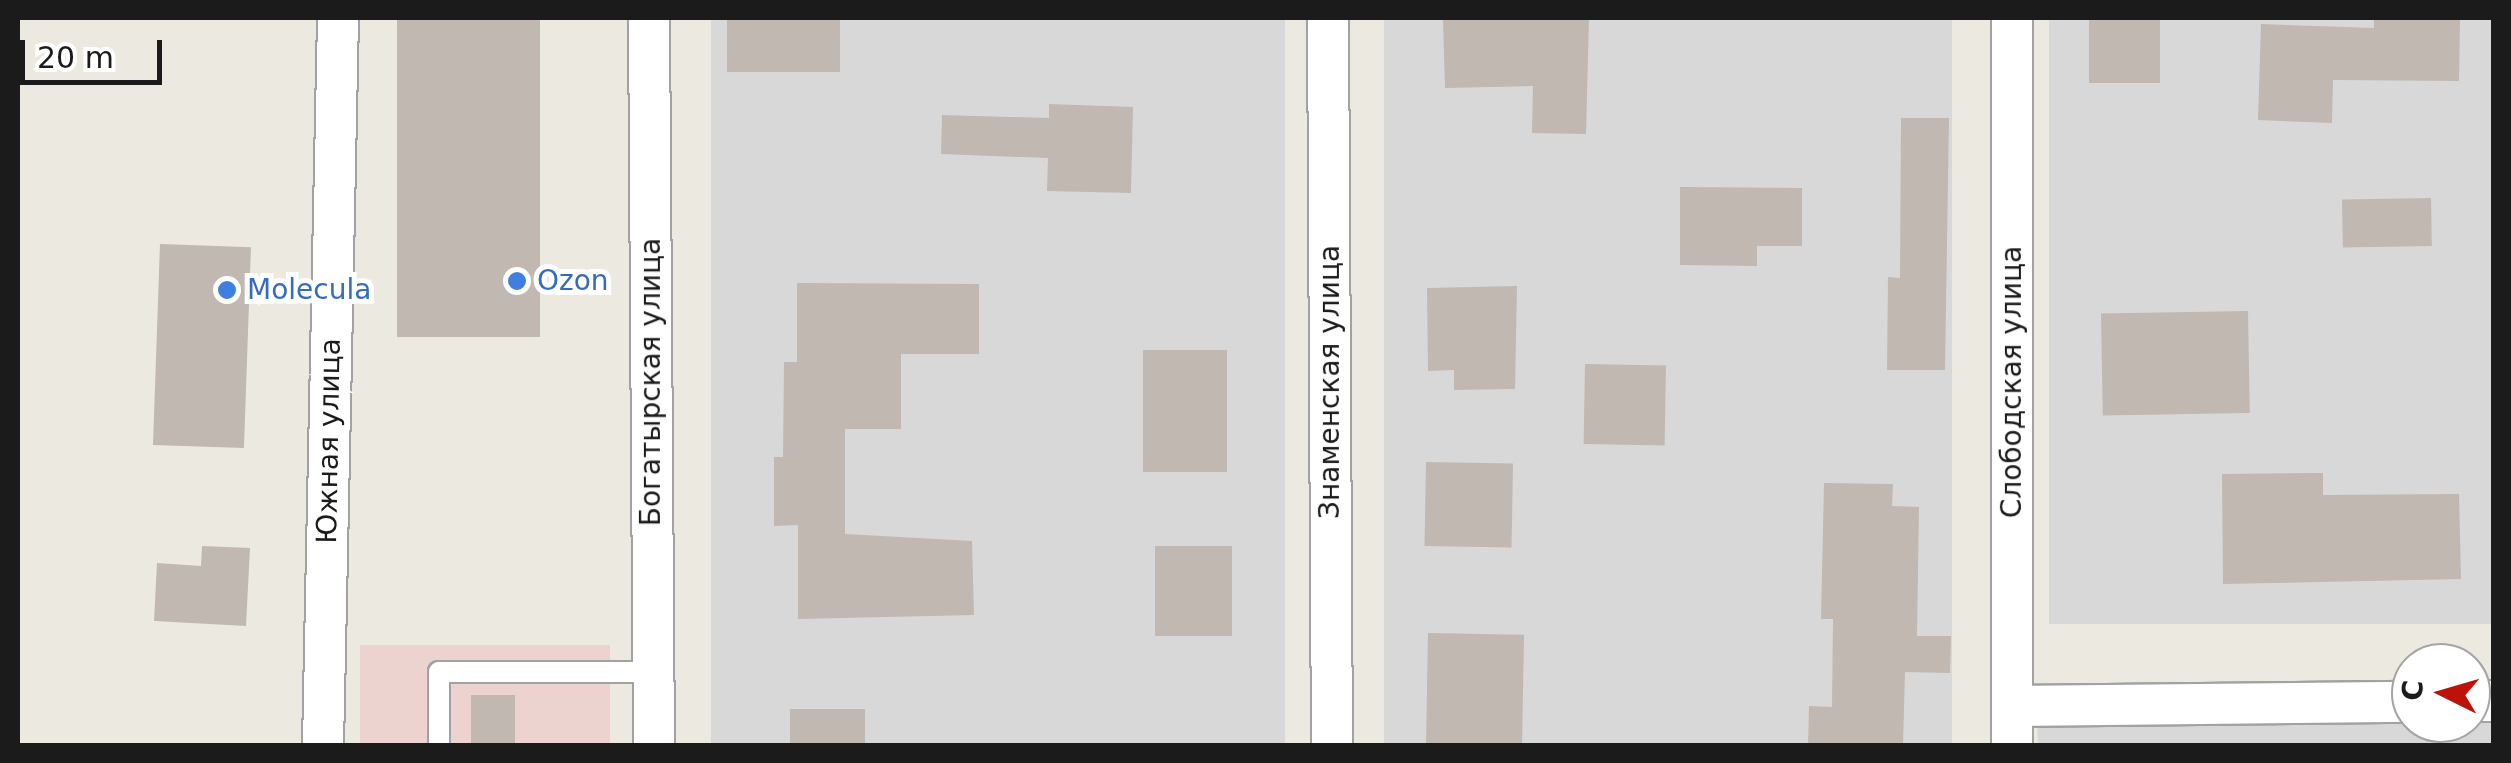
<!DOCTYPE html>
<meta charset="utf-8">
<style>
body{margin:0}
#map{position:relative;width:2511px;height:763px;overflow:hidden;background:#ece9e1;font-family:"DejaVu Sans",sans-serif}
div>[style]{position:absolute}
[style*='--x']{left:calc(var(--x)*1px);top:calc(var(--y)*1px);width:calc(var(--w)*1px);rotate:calc(var(--a)*1deg)}
.residential>*{inset:0;background:#d9d8d8;transform-origin:0 0}
.commercial>*{inset:0;background:#edd3d0;transform-origin:0 0}
.building>*{inset:0;background:#c0b8b1;transform-origin:0 0}
.roads{filter:drop-shadow(2px 0 #a2a2a2) drop-shadow(-2px 0 #a2a2a2) drop-shadow(0 2px #a2a2a2) drop-shadow(0 -2px #a2a2a2)}
.service>*{height:20px;margin:-10px;padding:0 10px;transform-origin:10px;border-radius:10px;background:#fff}
.minor>*{height:40px;margin:-20px;padding:0 20px;transform-origin:20px;border-radius:20px;background:#fff}
.dots>*{width:28px;height:28px;translate:-50% -50%;box-sizing:border-box;border:5px solid #fff;border-radius:50%}
span{translate:-50% -50%;white-space:nowrap;text-align:center;line-height:1.15;-webkit-text-stroke:10px #fff;paint-order:stroke}
.shop-label{font-size:28px;color:#366cbe}
.left{translate:0 -50%;text-align:left}
.street-label{font-size:28px;color:#1b1b1b}
.frame{position:absolute;inset:0;border:20px solid #1b1b1b;pointer-events:none}
.north{position:absolute;left:2391px;top:643px;width:100px;height:100px;box-sizing:border-box;background:#fff;border:2px solid #a4a4a4;border-radius:50%;rotate:275deg;font-size:28px;font-weight:700;line-height:40px;text-align:center;color:#1b1b1b}
.north::after{content:'';display:block;margin:auto;width:35px;height:45px;background:#bc120a;clip-path:polygon(50% 0,100% 100%,50% 72%,0 100%)}
.scale{position:absolute;left:20px;top:40px;width:142px;height:45px;box-sizing:border-box;border:5px solid #1b1b1b;border-top:0;padding-left:12px;font-size:30px;line-height:35px;white-space:nowrap;color:#1b1b1b;-webkit-text-stroke:8px #fff;paint-order:stroke}
</style>
<div id="map">
<div class="residential">
<div style="left:711px;top:18px;width:574px;height:727px"></div>
<div style="left:1384px;top:18px;width:568px;height:727px"></div>
<div style="left:2049px;top:18px;width:444px;height:606px"></div>
<div style="clip-path:polygon(2471px 716px,2493px 716px,2493px 745px,2038px 745px,2037px 719px)"></div>
</div>
<div class="commercial">
<div style="left:360px;top:645px;width:250px;height:101px"></div>
</div>
<div class="building">
<div style="left:397px;top:18px;width:143px;height:319px"></div>
<div style="left:727px;top:18px;width:113px;height:54px"></div>
<div style="clip-path:polygon(1443px 18px,1589px 18px,1586px 134px,1532px 133px,1533px 86px,1445px 88px)"></div>
<div style="left:2089px;top:18px;width:71px;height:65px"></div>
<div style="clip-path:polygon(2374px 18px,2460px 18px,2459px 81px,2333px 80px,2332px 123px,2258px 120px,2261px 24px,2374px 28px)"></div>
<div style="clip-path:polygon(1049px 104px,1133px 107px,1131px 193px,1047px 191px,1048px 158px,941px 154px,942px 115px,1049px 118px)"></div>
<div style="clip-path:polygon(1901px 118px,1949px 118px,1945px 370px,1887px 370px,1888px 277px,1900px 278px)"></div>
<div style="clip-path:polygon(1680px 187px,1802px 188px,1802px 246px,1757px 246px,1757px 266px,1680px 265px)"></div>
<div style="left:2431px;top:198px;width:48px;height:89px;rotate:89deg"></div>
<div style="left:160px;top:244px;width:91px;height:201px;rotate:2deg"></div>
<div style="clip-path:polygon(797px 283px,979px 284px,979px 354px,901px 354px,901px 429px,845px 429px,845px 534px,972px 541px,974px 615px,798px 619px,798px 525px,774px 526px,774px 457px,783px 457px,784px 362px,797px 362px)"></div>
<div style="clip-path:polygon(1517px 286px,1515px 389px,1454px 390px,1454px 370px,1428px 371px,1427px 288px)"></div>
<div style="left:2248px;top:311px;width:102px;height:147px;rotate:89deg"></div>
<div style="left:1143px;top:350px;width:84px;height:122px"></div>
<div style="left:1585px;top:364px;width:81px;height:80px;rotate:1deg"></div>
<div style="left:1426px;top:462px;width:87px;height:84px;rotate:1deg"></div>
<div style="clip-path:polygon(2323px 473px,2323px 495px,2459px 494px,2461px 579px,2223px 584px,2222px 474px)"></div>
<div style="clip-path:polygon(1824px 483px,1893px 484px,1892px 506px,1919px 507px,1917px 636px,1951px 636px,1950px 673px,1905px 672px,1903px 746px,1808px 746px,1809px 706px,1832px 707px,1833px 619px,1821px 619px)"></div>
<div style="clip-path:polygon(202px 546px,250px 548px,246px 626px,154px 621px,157px 563px,201px 566px)"></div>
<div style="left:1155px;top:546px;width:77px;height:90px"></div>
<div style="left:1428px;top:633px;width:96px;height:113px;rotate:1deg"></div>
<div style="left:471px;top:695px;width:44px;height:51px"></div>
<div style="left:790px;top:709px;width:75px;height:37px"></div>
</div>
<div class="roads">
<div class="service">
<div style="--x:439;--y:746;--w:74;--a:-90"></div>
<div style="--x:439;--y:672;--w:214;--a:0"></div>
</div>
<div class="minor">
<div style="--x:649;--y:18;--w:728;--a:89.61"></div>
<div style="--x:1328;--y:18;--w:728;--a:89.69"></div>
<div style="--x:2012;--y:18;--w:728;--a:90"></div>
<div style="--x:2471;--y:701;--w:23;--a:0"></div>
<div style="--x:2012;--y:706;--w:399;--a:-0.6"></div>
<div style="--x:323;--y:746;--w:728;--a:-88.82"></div>
</div>
</div>
<div class="dots">
<div style="left:517px;top:281px;background:#3f7fe0"></div>
<div style="left:227px;top:290px;background:#3f7fe0"></div>
</div>
<div class="shop-label">
<span class="left" style="left:537px;top:281px">Ozon</span>
<span class="left" style="left:247px;top:290px">Molecula</span>
</div>
<div class="street-label">
<span style="left:651px;top:382px;rotate:-90deg">Богатырская улица</span>
<span style="left:1330px;top:382px;rotate:-90deg">Знаменская улица</span>
<span style="left:2012px;top:382px;rotate:-90deg">Слободская улица</span>
<span style="left:329px;top:441px;rotate:-89deg">Южная улица</span>
</div>
<div class="frame"></div>
<div class="north">С</div>
<div class="scale">20 m</div>
</div>
